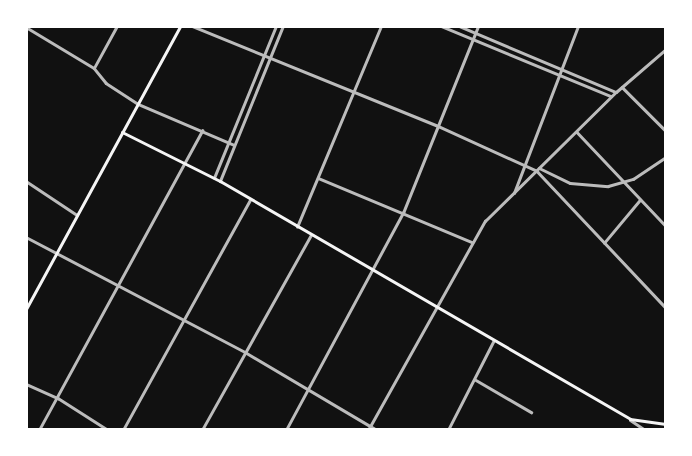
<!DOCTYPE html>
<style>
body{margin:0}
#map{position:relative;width:692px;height:456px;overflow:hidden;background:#111;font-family:"Public Sans",sans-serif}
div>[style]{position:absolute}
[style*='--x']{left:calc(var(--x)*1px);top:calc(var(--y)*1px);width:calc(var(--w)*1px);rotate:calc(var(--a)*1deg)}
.minor>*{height:2.5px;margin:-1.25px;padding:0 1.25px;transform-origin:1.25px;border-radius:1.25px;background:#bcbcbc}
.tertiary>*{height:3px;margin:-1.5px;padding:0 1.5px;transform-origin:1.5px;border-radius:1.5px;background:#bcbcbc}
.secondary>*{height:3px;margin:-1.5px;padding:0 1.5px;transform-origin:1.5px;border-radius:1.5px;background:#f5f5f5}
span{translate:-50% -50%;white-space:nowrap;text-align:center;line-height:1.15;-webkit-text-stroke:5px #fff;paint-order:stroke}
.frame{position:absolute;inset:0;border:28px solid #fff;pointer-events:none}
</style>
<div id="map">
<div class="minor">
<div style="--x:192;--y:26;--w:266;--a:22.1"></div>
<div style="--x:438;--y:126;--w:109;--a:24.4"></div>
<div style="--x:537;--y:171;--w:188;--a:46.7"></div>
<div style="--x:441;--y:26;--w:184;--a:22.4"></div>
<div style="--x:459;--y:26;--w:170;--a:22.8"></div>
<div style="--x:26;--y:27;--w:79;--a:31.1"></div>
<div style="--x:94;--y:68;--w:19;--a:51"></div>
<div style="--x:106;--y:83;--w:38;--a:33"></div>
<div style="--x:138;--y:104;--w:104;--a:23.1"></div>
<div style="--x:94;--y:68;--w:48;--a:-61.3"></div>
<div style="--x:622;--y:87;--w:62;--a:45"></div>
<div style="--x:577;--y:132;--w:129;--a:46.6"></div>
<div style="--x:214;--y:178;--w:164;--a:-67.8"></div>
<div style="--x:318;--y:178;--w:167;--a:22.6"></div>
<div style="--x:26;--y:181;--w:61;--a:33.7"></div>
<div style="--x:220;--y:181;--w:167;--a:-67.9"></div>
<div style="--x:514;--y:193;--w:179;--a:-69"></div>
<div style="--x:297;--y:227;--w:218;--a:-67.3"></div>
<div style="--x:26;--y:237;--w:247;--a:27.7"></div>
<div style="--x:245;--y:352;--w:153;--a:30.6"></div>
<div style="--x:604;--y:243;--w:56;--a:-50.1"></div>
<div style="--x:476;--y:380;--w:64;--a:30.2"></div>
<div style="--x:26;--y:384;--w:35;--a:24"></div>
<div style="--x:58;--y:398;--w:59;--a:32.6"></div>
<div style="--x:39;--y:430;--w:341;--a:-61.4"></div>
<div style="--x:123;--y:430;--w:263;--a:-61.1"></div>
<div style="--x:202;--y:430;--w:223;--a:-60.8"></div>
<div style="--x:286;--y:430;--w:247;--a:-61.7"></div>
<div style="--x:403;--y:213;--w:201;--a:-68.1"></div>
<div style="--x:448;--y:430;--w:99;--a:-62.9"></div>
</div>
<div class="tertiary">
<div style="--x:539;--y:168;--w:34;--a:26"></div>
<div style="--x:570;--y:183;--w:38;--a:5"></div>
<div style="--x:608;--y:186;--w:26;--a:-16"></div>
<div style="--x:633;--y:179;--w:40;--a:-34"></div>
<div style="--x:630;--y:420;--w:18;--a:34"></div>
<div style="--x:368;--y:430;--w:240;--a:-60.8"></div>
<div style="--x:485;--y:221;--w:184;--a:-44.6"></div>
<div style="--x:616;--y:92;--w:66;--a:-40.7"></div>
</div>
<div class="secondary">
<div style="--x:122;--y:132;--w:110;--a:26.6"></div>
<div style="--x:220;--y:181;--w:474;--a:30.1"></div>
<div style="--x:630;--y:419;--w:36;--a:8"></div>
<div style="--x:26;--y:309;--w:322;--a:-61.4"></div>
</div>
<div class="frame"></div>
</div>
